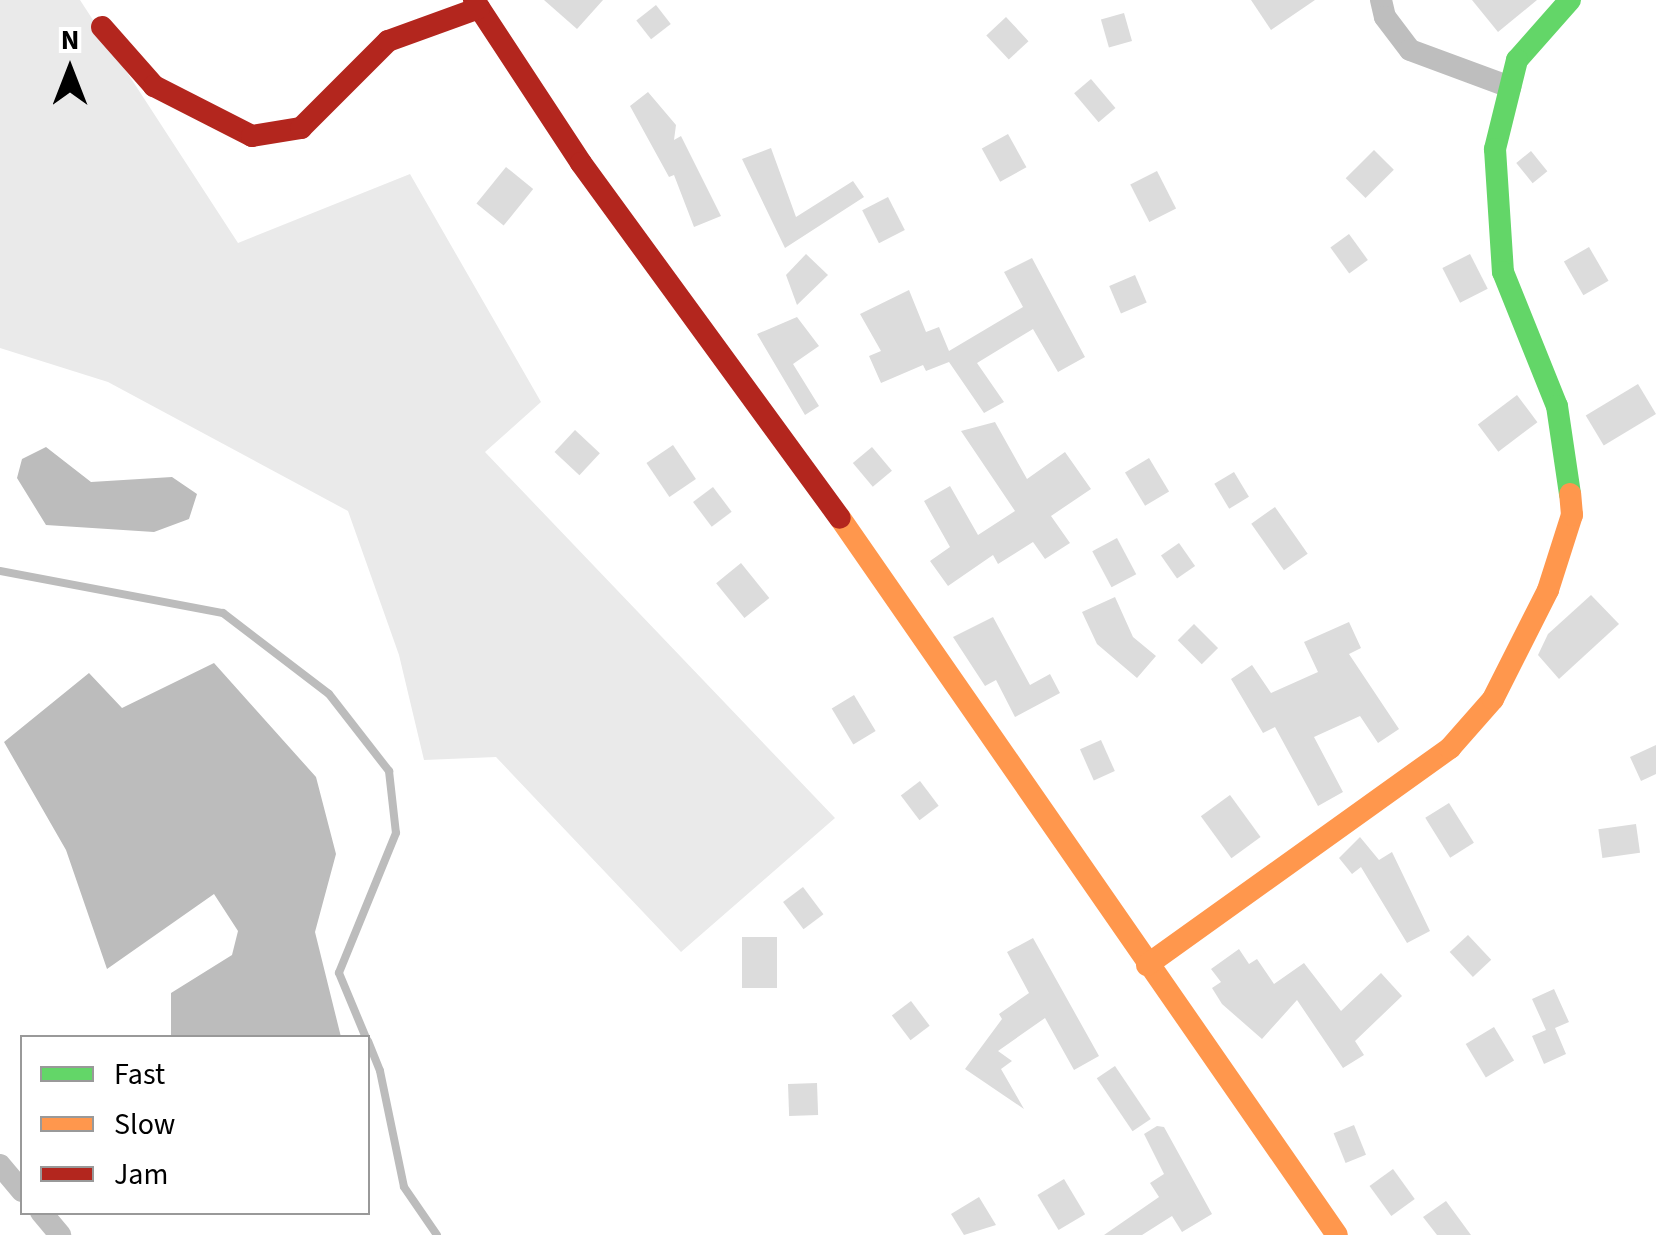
<!DOCTYPE html>
<style>
body{margin:0}
#map{position:relative;width:1656px;height:1235px;overflow:hidden;background:#fff;font-family:"Source Sans 3",sans-serif}
div>[style]{position:absolute}
[style*='--x']{left:calc(var(--x)*1px);top:calc(var(--y)*1px);width:calc(var(--w)*1px);rotate:calc(var(--a)*1deg)}
.green>*{inset:0;background:#eaeaea}
.water>*{inset:0;background:#bcbcbc}
.stream>*{height:8px;margin:-4px;padding:0 4px;transform-origin:4px;border-radius:4px;background:#bcbcbc}
.building>*{inset:0;background:#dcdcdc;transform-origin:0 0}
.street>*{height:22px;margin:-11px;padding:0 11px;transform-origin:11px;border-radius:11px;background:#bebebe}
.fast>*{height:22px;margin:-11px;padding:0 11px;transform-origin:11px;border-radius:11px;background:#63d668}
.slow>*{height:22px;margin:-11px;padding:0 11px;transform-origin:11px;border-radius:11px;background:#ff974d}
.jam>*{height:22px;margin:-11px;padding:0 11px;transform-origin:11px;border-radius:11px;background:#b3261e}
span{translate:-50% -50%;white-space:nowrap;text-align:center;line-height:1.15;-webkit-text-stroke:8px #fff;paint-order:stroke}
.legend{position:absolute;left:20px;top:1035px;width:350px;height:180px;box-sizing:border-box;background:#fff;border:2px solid #999;margin:0;padding:12px 18px;list-style:none;font-size:30px;color:#000}
.legend li{display:flex;align-items:center;gap:20px;height:50px}
.legend b{width:50px;border:2px solid #999}
.north{position:absolute;left:20px;top:20px;width:100px;height:100px;-webkit-text-stroke:8px #fff;paint-order:stroke;rotate:0deg;font-size:28px;font-weight:700;line-height:40px;text-align:center;color:#000}
.north::after{content:'';display:block;margin:auto;width:35px;height:45px;background:#000;clip-path:polygon(50% 0,100% 100%,50% 72%,0 100%)}
</style>
<div id="map">
<div class="green">
<div style="clip-path:polygon(0 0,80px 0,238px 243px,410px 174px,541px 402px,485px 452px,835px 818px,681px 952px,496px 757px,424px 760px,399px 655px,348px 511px,108px 382px,0 348px)"></div>
</div>
<div class="water">
<div style="clip-path:polygon(46px 447px,91px 482px,172px 477px,197px 494px,189px 519px,154px 532px,46px 525px,17px 478px,22px 459px)"></div>
<div style="clip-path:polygon(214px 663px,316px 777px,336px 854px,315px 932px,341px 1037px,171px 1037px,171px 993px,232px 955px,238px 931px,214px 894px,107px 969px,66px 850px,4px 742px,89px 673px,122px 708px)"></div>
</div>
<div class="stream">
<div style="--x:0;--y:571;--w:227;--a:10.7"></div>
<div style="--x:223;--y:613;--w:133;--a:37.4"></div>
<div style="--x:329;--y:694;--w:98;--a:52.1"></div>
<div style="--x:389;--y:771;--w:62;--a:83.6"></div>
<div style="--x:396;--y:833;--w:151;--a:112.2"></div>
<div style="--x:339;--y:973;--w:70;--a:67.4"></div>
<div style="--x:368;--y:1041;--w:32;--a:68"></div>
<div style="--x:380;--y:1071;--w:118;--a:78.3"></div>
<div style="--x:404;--y:1187;--w:58;--a:55.5"></div>
</div>
<div class="building">
<div style="clip-path:polygon(544px 0,603px 0,577px 29px)"></div>
<div style="clip-path:polygon(1251px 0,1315px 0,1271px 30px)"></div>
<div style="clip-path:polygon(1472px 0,1537px 0,1498px 32px)"></div>
<div style="left:656px;top:5px;width:24px;height:25px;rotate:52deg"></div>
<div style="left:1124px;top:13px;width:29px;height:24px;rotate:74deg"></div>
<div style="left:1006px;top:17px;width:33px;height:27px;rotate:47deg"></div>
<div style="left:1091px;top:79px;width:38px;height:22px;rotate:50deg"></div>
<div style="clip-path:polygon(648px 92px,676px 125px,674px 140px,681px 136px,721px 216px,694px 227px,674px 175px,669px 177px,630px 106px)"></div>
<div style="left:1008px;top:134px;width:38px;height:30px;rotate:61deg"></div>
<div style="clip-path:polygon(771px 148px,796px 217px,853px 181px,864px 197px,785px 248px,742px 159px)"></div>
<div style="left:1374px;top:150px;width:28px;height:40px;rotate:45deg"></div>
<div style="left:1531px;top:151px;width:26px;height:19px;rotate:51deg"></div>
<div style="left:506px;top:167px;width:35px;height:47px;rotate:39deg"></div>
<div style="left:1157px;top:171px;width:42px;height:30px;rotate:63deg"></div>
<div style="left:888px;top:197px;width:37px;height:29px;rotate:63deg"></div>
<div style="left:1349px;top:234px;width:32px;height:23px;rotate:54deg"></div>
<div style="left:1589px;top:247px;width:39px;height:29px;rotate:60deg"></div>
<div style="clip-path:polygon(806px 254px,828px 275px,797px 305px,786px 275px)"></div>
<div style="left:1470px;top:254px;width:39px;height:31px;rotate:63deg"></div>
<div style="clip-path:polygon(1032px 258px,1085px 357px,1058px 372px,1033px 329px,977px 363px,1004px 402px,984px 413px,949px 362px,926px 371px,923px 365px,881px 383px,869px 356px,881px 351px,860px 314px,909px 290px,926px 332px,939px 327px,949px 351px,1023px 307px,1004px 272px)"></div>
<div style="left:1135px;top:275px;width:30px;height:28px;rotate:67deg"></div>
<div style="clip-path:polygon(797px 317px,819px 346px,793px 364px,819px 406px,805px 415px,757px 334px)"></div>
<div style="left:1638px;top:384px;width:35px;height:61px;rotate:59deg"></div>
<div style="left:1517px;top:395px;width:34px;height:49px;rotate:53deg"></div>
<div style="clip-path:polygon(995px 422px,1027px 479px,1065px 452px,1091px 489px,1051px 516px,1070px 543px,1045px 559px,1033px 542px,998px 564px,993px 555px,948px 586px,930px 561px,950px 547px,924px 501px,950px 486px,978px 535px,1015px 511px,961px 431px)"></div>
<div style="left:575px;top:430px;width:34px;height:30px;rotate:43deg"></div>
<div style="left:673px;top:445px;width:41px;height:32px;rotate:56deg"></div>
<div style="left:872px;top:447px;width:31px;height:25px;rotate:50deg"></div>
<div style="left:1149px;top:458px;width:39px;height:28px;rotate:59deg"></div>
<div style="left:1234px;top:472px;width:29px;height:23px;rotate:59deg"></div>
<div style="left:713px;top:487px;width:31px;height:25px;rotate:53deg"></div>
<div style="left:1275px;top:507px;width:57px;height:29px;rotate:55deg"></div>
<div style="left:1117px;top:538px;width:41px;height:28px;rotate:62deg"></div>
<div style="left:1179px;top:543px;width:28px;height:22px;rotate:55deg"></div>
<div style="left:741px;top:563px;width:45px;height:32px;rotate:51deg"></div>
<div style="clip-path:polygon(1591px 595px,1619px 624px,1559px 679px,1538px 655px,1548px 634px)"></div>
<div style="clip-path:polygon(1115px 597px,1133px 637px,1156px 656px,1137px 678px,1097px 644px,1082px 612px)"></div>
<div style="clip-path:polygon(993px 617px,1030px 685px,1050px 674px,1060px 693px,1015px 717px,996px 680px,985px 686px,953px 637px)"></div>
<div style="clip-path:polygon(1349px 622px,1361px 648px,1349px 654px,1399px 729px,1378px 743px,1360px 716px,1314px 737px,1343px 792px,1318px 806px,1275px 727px,1263px 733px,1231px 679px,1252px 665px,1271px 693px,1318px 672px,1304px 642px)"></div>
<div style="left:1194px;top:624px;width:34px;height:23px;rotate:45deg"></div>
<div style="left:854px;top:695px;width:42px;height:26px;rotate:59deg"></div>
<div style="left:1101px;top:740px;width:34px;height:23px;rotate:66deg"></div>
<div style="clip-path:polygon(1656px 745px,1656px 774px,1641px 781px,1630px 757px)"></div>
<div style="left:920px;top:781px;width:31px;height:24px;rotate:53deg"></div>
<div style="left:1230px;top:795px;width:52px;height:36px;rotate:54deg"></div>
<div style="left:1449px;top:803px;width:47px;height:28px;rotate:58deg"></div>
<div style="left:1636px;top:824px;width:29px;height:38px;rotate:82deg"></div>
<div style="clip-path:polygon(1360px 837px,1379px 860px,1392px 852px,1430px 931px,1407px 943px,1361px 867px,1352px 874px,1339px 858px)"></div>
<div style="left:803px;top:887px;width:34px;height:25px;rotate:53deg"></div>
<div style="left:1468px;top:935px;width:34px;height:25px;rotate:47deg"></div>
<div style="left:742px;top:937px;width:35px;height:51px"></div>
<div style="clip-path:polygon(1033px 938px,1099px 1056px,1074px 1070px,1045px 1018px,998px 1051px,1012px 1061px,1001px 1069px,1024px 1109px,965px 1069px,1002px 1019px,999px 1014px,1029px 993px,1007px 952px)"></div>
<div style="clip-path:polygon(1239px 949px,1249px 964px,1257px 959px,1274px 984px,1304px 963px,1341px 1011px,1381px 973px,1402px 996px,1355px 1041px,1364px 1055px,1343px 1068px,1297px 1000px,1262px 1039px,1222px 1004px,1212px 988px,1221px 982px,1211px 969px)"></div>
<div style="clip-path:polygon(1554px 989px,1569px 1022px,1555px 1028px,1566px 1054px,1544px 1064px,1532px 1036px,1546px 1030px,1532px 999px)"></div>
<div style="left:911px;top:1001px;width:31px;height:24px;rotate:53deg"></div>
<div style="left:1494px;top:1027px;width:39px;height:33px;rotate:59deg"></div>
<div style="left:1115px;top:1066px;width:64px;height:22px;rotate:56deg"></div>
<div style="left:817px;top:1083px;width:32px;height:29px;rotate:88deg"></div>
<div style="left:1354px;top:1125px;width:32px;height:22px;rotate:68deg"></div>
<div style="clip-path:polygon(1157px 1126px,1164px 1127px,1212px 1214px,1182px 1232px,1172px 1216px,1142px 1235px,1104px 1235px,1159px 1197px,1150px 1183px,1164px 1174px,1144px 1134px)"></div>
<div style="left:1393px;top:1169px;width:37px;height:29px;rotate:54deg"></div>
<div style="left:1064px;top:1179px;width:41px;height:31px;rotate:59deg"></div>
<div style="clip-path:polygon(979px 1197px,996px 1225px,964px 1235px,951px 1214px)"></div>
<div style="clip-path:polygon(1446px 1201px,1471px 1235px,1437px 1235px,1423px 1217px)"></div>
</div>
<div class="street">
<div style="--x:1381;--y:0;--w:17;--a:77"></div>
<div style="--x:1385;--y:17;--w:41;--a:52.9"></div>
<div style="--x:1410;--y:50;--w:107;--a:20.3"></div>
<div style="--x:0;--y:1165;--w:34;--a:50"></div>
<div style="--x:41;--y:1212;--w:30;--a:50"></div>
</div>
<div class="fast">
<div style="--x:1570;--y:0;--w:80;--a:131.5"></div>
<div style="--x:1517;--y:60;--w:92;--a:103.9"></div>
<div style="--x:1495;--y:149;--w:123;--a:86.3"></div>
<div style="--x:1503;--y:272;--w:144;--a:68.1"></div>
<div style="--x:1557;--y:406;--w:89;--a:81.6"></div>
</div>
<div class="slow">
<div style="--x:840;--y:518;--w:872;--a:55.27"></div>
<div style="--x:1147;--y:965;--w:373;--a:-35.6"></div>
<div style="--x:1450;--y:748;--w:65;--a:-48.7"></div>
<div style="--x:1493;--y:699;--w:122;--a:-63.2"></div>
<div style="--x:1548;--y:590;--w:79;--a:-72.3"></div>
<div style="--x:1572;--y:515;--w:21;--a:-95"></div>
</div>
<div class="jam">
<div style="--x:474;--y:0;--w:195;--a:56.7"></div>
<div style="--x:581;--y:163;--w:439;--a:53.9"></div>
<div style="--x:102;--y:27;--w:79;--a:48.6"></div>
<div style="--x:154;--y:86;--w:110;--a:27"></div>
<div style="--x:252;--y:136;--w:50;--a:-9.3"></div>
<div style="--x:301;--y:128;--w:123;--a:-45"></div>
<div style="--x:388;--y:41;--w:97;--a:-19.9"></div>
</div>
<ul class="legend">
<li><b style="height:12px;background:#63d668"></b>Fast</li>
<li><b style="height:12px;background:#ff974d"></b>Slow</li>
<li><b style="height:12px;background:#b3261e"></b>Jam</li>
</ul>
<div class="north">N</div>
</div>
